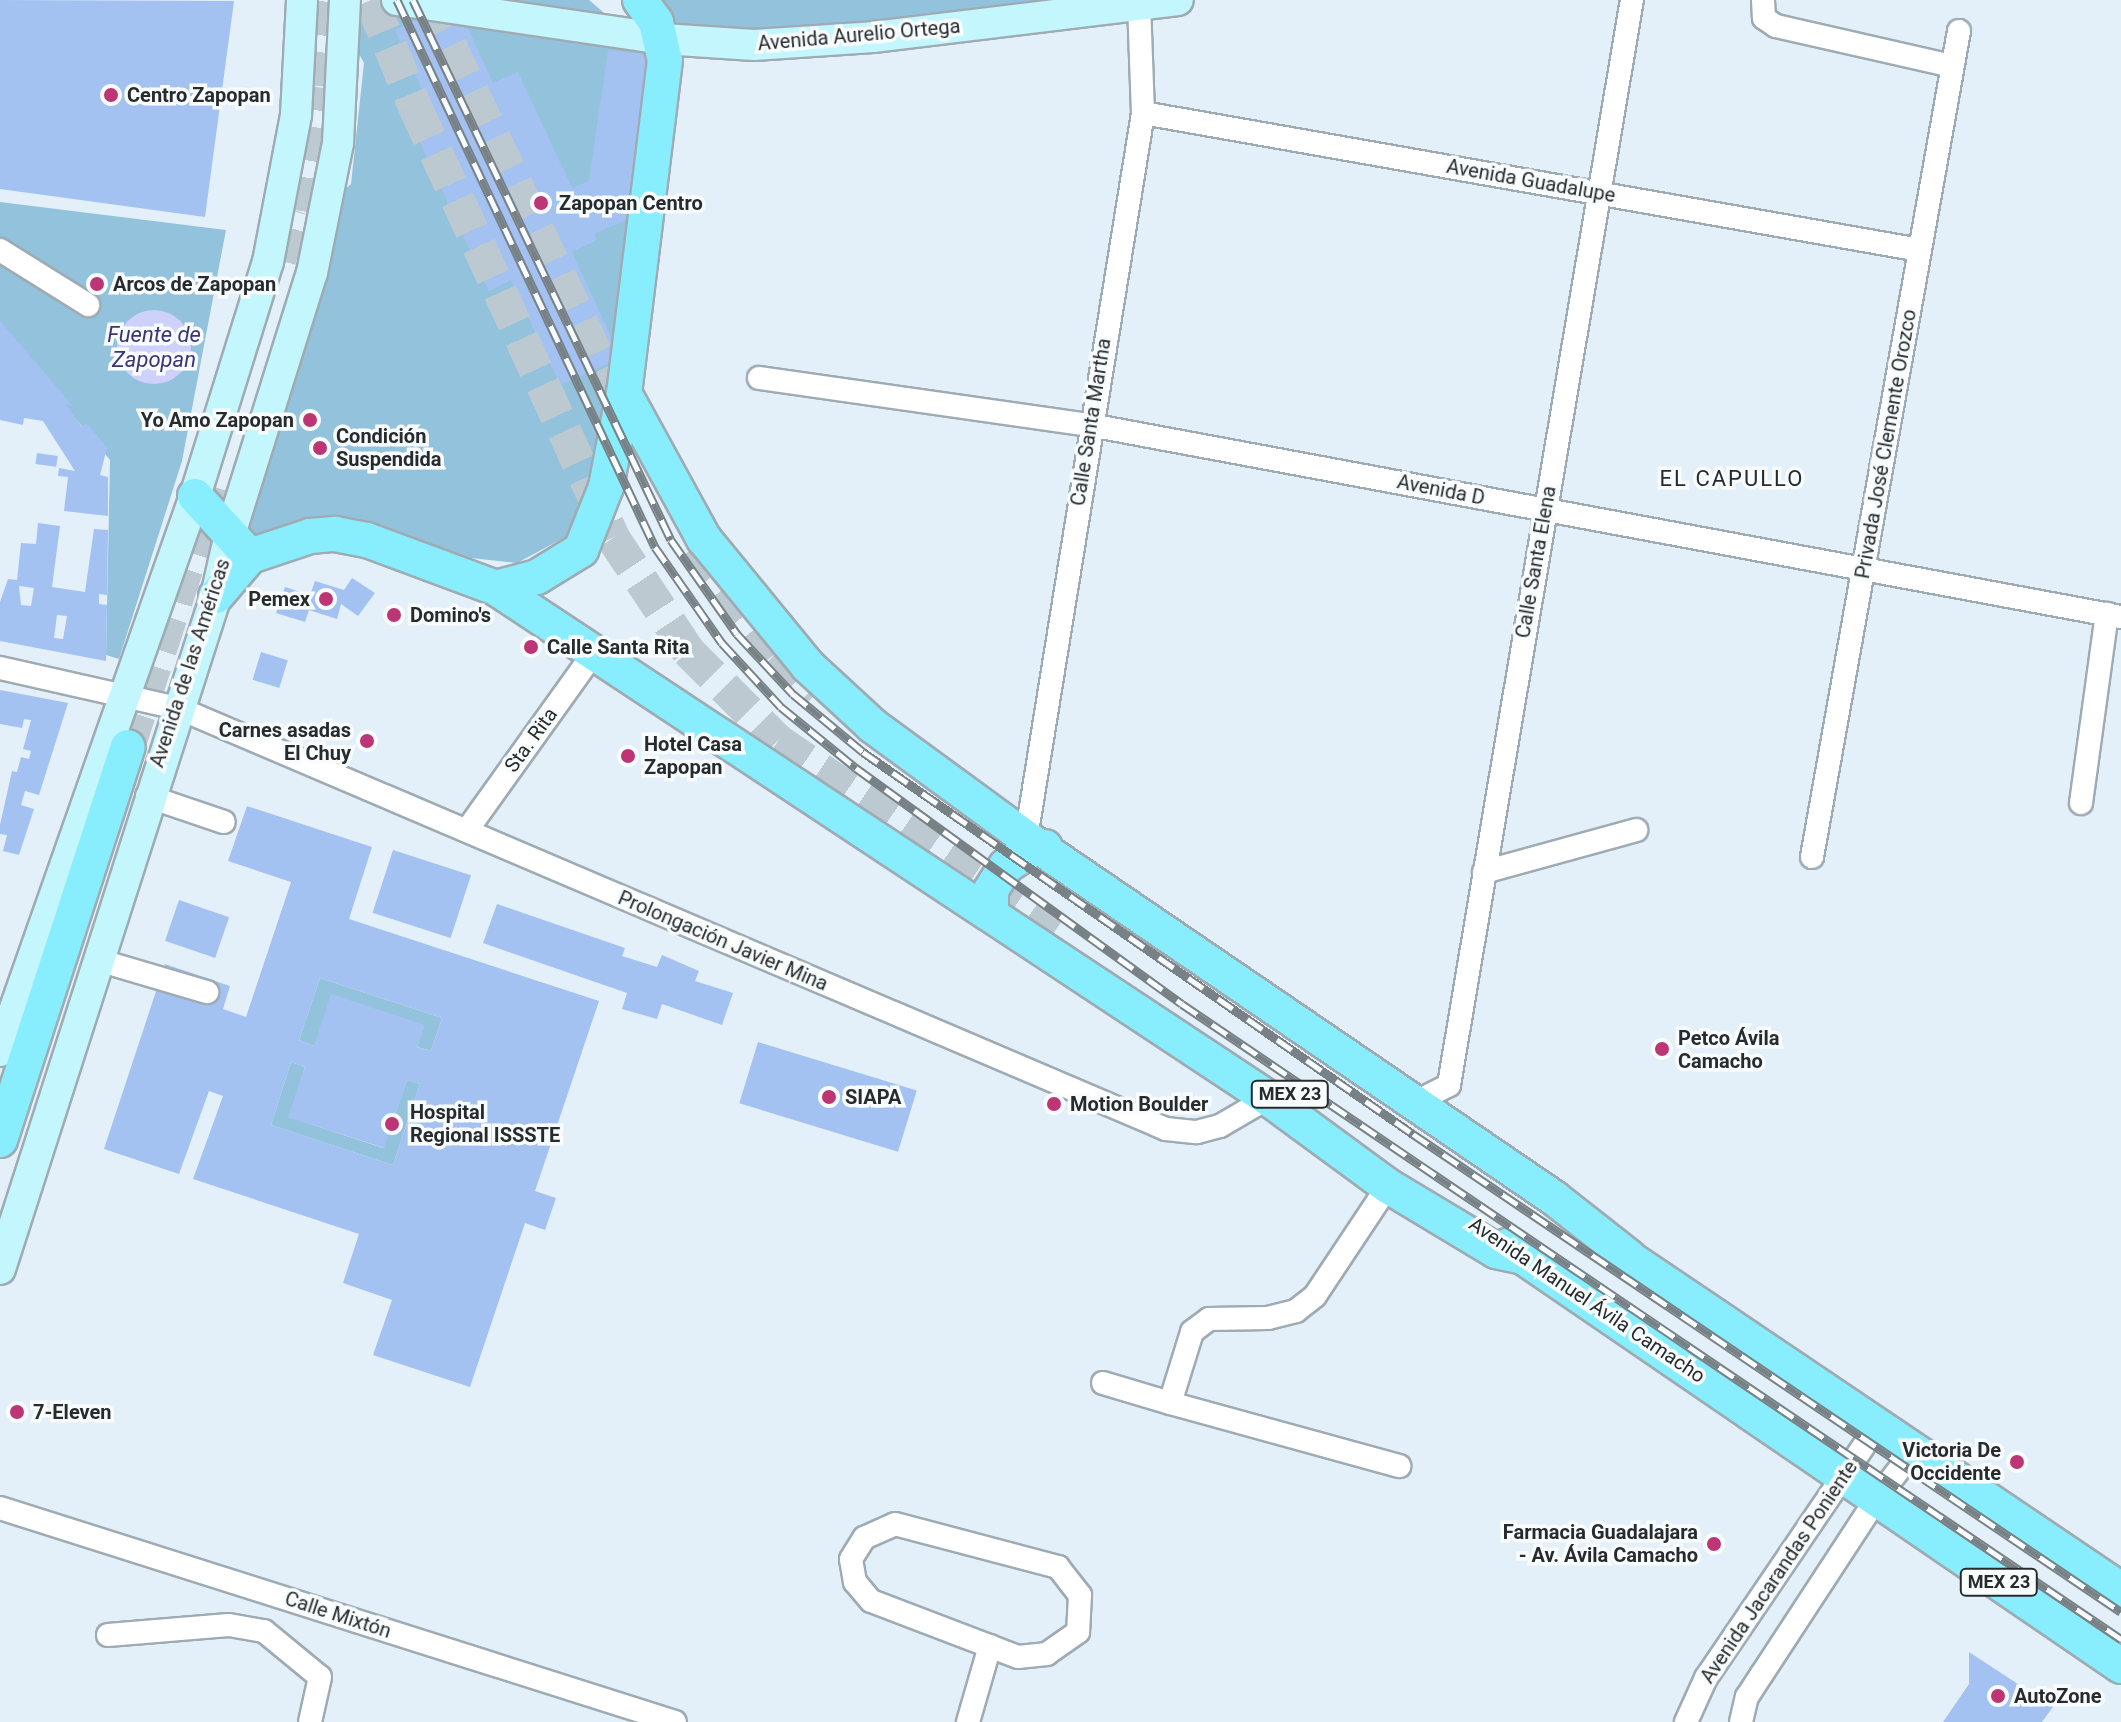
<!DOCTYPE html>
<meta charset="utf-8">
<style>
body{margin:0}
#map{position:relative;width:2121px;height:1722px;overflow:hidden;background:#e3f0f9;font-family:Roboto,sans-serif}
div>[style]{position:absolute}
[style*='--x']{left:calc(var(--x)*1px);top:calc(var(--y)*1px);width:calc(var(--w)*1px);rotate:calc(var(--a)*1deg)}
.green>*{inset:0;background:#93c2dd}
.water>*{inset:0;background:#cfd1fd}
.round{border-radius:50%}
.building>*{inset:0;background:#a3c2f2;transform-origin:0 0}
.primary-tunnel>*{height:34px;margin-top:-17px;transform-origin:0;background:repeating-linear-gradient(90deg,#bdc9d0 0 34px,transparent 0 51px)}
.roads{filter:drop-shadow(2px 0 #9fabb3) drop-shadow(-2px 0 #9fabb3) drop-shadow(0 2px #9fabb3) drop-shadow(0 -2px #9fabb3)}
.street>*{height:22px;margin:-11px;padding:0 11px;transform-origin:11px;border-radius:11px;background:#fff}
.secondary>*{height:30px;margin:-15px;padding:0 15px;transform-origin:15px;border-radius:15px;background:#c4f6fe}
.primary>*{height:34px;margin:-17px;padding:0 17px;transform-origin:17px;border-radius:17px;background:#88eefd}
.rail>*{height:9px;margin-top:-4.5px;transform-origin:0;background:repeating-linear-gradient(90deg,#f9fcfd 0 18px,#788186 0 36px);box-sizing:border-box;border-block:2px solid #788186}
.dots>*{width:22px;height:22px;translate:-50% -50%;box-sizing:border-box;border:4px solid #f9fcfd;border-radius:50%}
span{translate:-50% -50%;white-space:nowrap;text-align:center;line-height:1.15;-webkit-text-stroke:7px #f9fcfd;paint-order:stroke}
.shield-label span{padding:2px 6px;background:#f9fcfd;border:2px solid;border-radius:6px;-webkit-text-stroke-width:0}
.shield-label{font-size:18px;color:#262b2e;font-weight:700}
.street-label{font-size:20px;color:#262b2e}
.poi-label{font-size:20px;color:#262b2e;font-weight:700}
.left{translate:0 -50%;text-align:left}
.right{translate:-100% -50%;text-align:right}
.water-label{font-size:22px;color:#3a3575;font-style:italic}
.neighbourhood-label{font-size:22px;color:#262b2e;letter-spacing:2px}
</style>
<div id="map">
<div class="green">
<div style="clip-path:polygon(465px 0,589px 0,610px 18px)"></div>
<div style="clip-path:polygon(657px 0,1127px 0,682px 39px)"></div>
<div style="clip-path:polygon(359px 5px,653px 49px,622px 319px,583px 503px,569px 535px,517px 563px,251px 534px,247px 525px,338px 195px,351px 184px,364px 63px,349px 36px)"></div>
<div style="clip-path:polygon(0 202px,226px 230px,182px 461px,119px 659px,106px 655px,110px 460px,0 328px)"></div>
<div style="clip-path:polygon(320px 978px,442px 1018px,431px 1051px,417px 1047px,424px 1026px,314px 1046px,299px 1040px)"></div>
<div style="clip-path:polygon(291px 1062px,305px 1067px,289px 1117px,383px 1148px,407px 1080px,420px 1084px,393px 1165px,271px 1125px)"></div>
</div>
<div class="water">
<div class="round" style="left:117px;top:310px;width:74px;height:74px"></div>
</div>
<div class="building">
<div style="clip-path:polygon(0 0,234px 1px,205px 217px,0 189px)"></div>
<div style="clip-path:polygon(456px 2px,493px 83px,518px 72px,572px 188px,589px 181px,608px 50px,656px 56px,632px 217px,594px 234px,597px 240px,572px 252px,621px 358px,560px 385px,511px 280px,489px 291px,410px 121px,432px 111px,395px 30px)"></div>
<div style="clip-path:polygon(0 321px,73px 406px,66px 405px,82px 427px,87px 423px,107px 448px,100px 475px,108px 477px,108px 516px,64px 511px,68px 477px,58px 476px,59px 468px,75px 471px,43px 421px,24px 418px,23px 425px,0 420px)"></div>
<div style="left:37px;top:453px;width:21px;height:11px;rotate:8deg"></div>
<div style="clip-path:polygon(evenodd,38px 523px,60px 526px,52px 587px,85px 592px,94px 529px,108px 530px,107px 595px,99px 594px,99px 604px,107px 605px,106px 661px,0 641px,0 602px,8px 579px,17px 580px,21px 543px,36px 544px,38px 523px,19px 586px,34px 588px,31px 606px,21px 605px,19px 586px,38px 523px,57px 615px,67px 616px,63px 639px,54px 638px,57px 615px)"></div>
<div style="clip-path:polygon(352px 578px,375px 593px,358px 616px,341px 604px,337px 619px,309px 610px,305px 622px,276px 613px,285px 587px,310px 595px,315px 581px,344px 590px)"></div>
<div style="left:261px;top:652px;width:28px;height:29px;rotate:17deg"></div>
<div style="clip-path:polygon(0 690px,68px 703px,39px 795px,25px 791px,21px 805px,34px 809px,19px 855px,3px 851px,7px 835px,0 834px,0 825px,12px 771px,17px 772px,21px 757px,29px 759px,31px 751px,23px 749px,31px 720px,24px 719px,22px 728px,0 724px)"></div>
<div style="clip-path:polygon(evenodd,247px 806px,372px 847px,349px 919px,599px 1001px,535px 1191px,556px 1198px,545px 1230px,525px 1223px,470px 1387px,373px 1355px,392px 1300px,343px 1283px,359px 1234px,193px 1179px,223px 1096px,209px 1091px,179px 1174px,104px 1149px,165px 964px,230px 986px,223px 1009px,246px 1017px,291px 882px,228px 861px,247px 806px,320px 978px,442px 1018px,431px 1051px,417px 1047px,425px 1025px,331px 994px,314px 1046px,299px 1040px,320px 978px,247px 806px,291px 1062px,305px 1067px,288px 1117px,384px 1148px,407px 1080px,420px 1084px,393px 1165px,271px 1125px,291px 1062px)"></div>
<div style="left:393px;top:850px;width:82px;height:66px;rotate:18deg"></div>
<div style="left:179px;top:900px;width:53px;height:43px;rotate:19deg"></div>
<div style="clip-path:polygon(497px 904px,625px 948px,622px 956px,657px 967px,662px 955px,699px 971px,695px 981px,733px 993px,722px 1025px,662px 1004px,657px 1019px,622px 1009px,627px 993px,483px 943px)"></div>
<div style="left:758px;top:1042px;width:166px;height:64px;rotate:17deg"></div>
<div style="clip-path:polygon(1969px 1652px,2053px 1707px,2042px 1722px,1943px 1722px,1969px 1684px)"></div>
</div>
<div class="primary-tunnel">
<div style="--x:371;--y:0;--w:116;--a:67.6"></div>
<div style="--x:415;--y:107;--w:474;--a:65.3"></div>
<div style="--x:613;--y:538;--w:136;--a:56.4"></div>
<div style="--x:688;--y:651;--w:127;--a:45"></div>
<div style="--x:778;--y:741;--w:336;--a:34.2"></div>
<div style="--x:428;--y:0;--w:464;--a:64.6"></div>
<div style="--x:279;--y:260;--w:52;--a:-73.3"></div>
<div style="--x:294;--y:210;--w:125;--a:-81.3"></div>
<div style="--x:313;--y:86;--w:86;--a:-86.7"></div>
<div style="--x:693;--y:548;--w:134;--a:52.3"></div>
<div style="--x:775;--y:654;--w:57;--a:43.6"></div>
<div style="--x:128;--y:747;--w:274;--a:-71.9"></div>
</div>
<div class="roads">
<div class="street">
<div style="--x:1763;--y:0;--w:18;--a:87"></div>
<div style="--x:1764;--y:18;--w:14;--a:34"></div>
<div style="--x:1776;--y:26;--w:180;--a:12.8"></div>
<div style="--x:1143;--y:113;--w:789;--a:10"></div>
<div style="--x:0;--y:250;--w:104;--a:32"></div>
<div style="--x:759;--y:378;--w:334;--a:8.1"></div>
<div style="--x:1090;--y:425;--w:1049;--a:10.55"></div>
<div style="--x:0;--y:668;--w:182;--a:12.7"></div>
<div style="--x:178;--y:708;--w:1074;--a:23.08"></div>
<div style="--x:1166;--y:1129;--w:31;--a:6"></div>
<div style="--x:1197;--y:1132;--w:24;--a:-15"></div>
<div style="--x:1220;--y:1126;--w:56;--a:-30.3"></div>
<div style="--x:147;--y:796;--w:81;--a:18.7"></div>
<div style="--x:2081;--y:803;--w:191;--a:-82.2"></div>
<div style="--x:467;--y:830;--w:221;--a:-54.4"></div>
<div style="--x:1026;--y:838;--w:734;--a:-80.83"></div>
<div style="--x:1143;--y:113;--w:108;--a:-92.1"></div>
<div style="--x:1812;--y:857;--w:839;--a:-79.91"></div>
<div style="--x:1484;--y:872;--w:158;--a:-15.4"></div>
<div style="--x:98;--y:960;--w:114;--a:16.4"></div>
<div style="--x:1414;--y:1103;--w:39;--a:-27"></div>
<div style="--x:1449;--y:1085;--w:1100;--a:-80.43"></div>
<div style="--x:1388;--y:1186;--w:132;--a:123.6"></div>
<div style="--x:1315;--y:1296;--w:24;--a:142"></div>
<div style="--x:1296;--y:1311;--w:29;--a:166"></div>
<div style="--x:1268;--y:1318;--w:59;--a:179"></div>
<div style="--x:1209;--y:1319;--w:21;--a:143"></div>
<div style="--x:1192;--y:1332;--w:74;--a:107.2"></div>
<div style="--x:1170;--y:1403;--w:238;--a:15.4"></div>
<div style="--x:1103;--y:1383;--w:70;--a:16.6"></div>
<div style="--x:0;--y:1508;--w:708;--a:17.59"></div>
<div style="--x:895;--y:1524;--w:169;--a:14.8"></div>
<div style="--x:1058;--y:1567;--w:36;--a:52"></div>
<div style="--x:1080;--y:1595;--w:37;--a:93"></div>
<div style="--x:1078;--y:1632;--w:38;--a:145"></div>
<div style="--x:1047;--y:1654;--w:29;--a:174"></div>
<div style="--x:1018;--y:1657;--w:157;--a:-159.1"></div>
<div style="--x:871;--y:1601;--w:25;--a:-130"></div>
<div style="--x:855;--y:1582;--w:23;--a:-100"></div>
<div style="--x:851;--y:1559;--w:25;--a:-58"></div>
<div style="--x:864;--y:1538;--w:34;--a:-24"></div>
<div style="--x:108;--y:1635;--w:121;--a:-4.7"></div>
<div style="--x:229;--y:1625;--w:36;--a:10"></div>
<div style="--x:264;--y:1631;--w:72;--a:39.4"></div>
<div style="--x:320;--y:1677;--w:46;--a:102.5"></div>
<div style="--x:968;--y:1722;--w:79;--a:-73.9"></div>
<div style="--x:1686;--y:1722;--w:48;--a:-65.6"></div>
<div style="--x:1706;--y:1678;--w:306;--a:-55.8"></div>
<div style="--x:1741;--y:1722;--w:26;--a:-77"></div>
<div style="--x:1747;--y:1697;--w:27;--a:-57"></div>
<div style="--x:1762;--y:1674;--w:210;--a:-56.8"></div>
<div style="--x:1877;--y:1498;--w:62;--a:-52.2"></div>
</div>
<div class="secondary">
<div style="--x:397;--y:0;--w:269;--a:8.3"></div>
<div style="--x:663;--y:39;--w:91;--a:3.8"></div>
<div style="--x:754;--y:45;--w:119;--a:-3.8"></div>
<div style="--x:873;--y:37;--w:307;--a:-6.9"></div>
<div style="--x:0;--y:1051;--w:588;--a:-70.64"></div>
<div style="--x:195;--y:496;--w:245;--a:-72.7"></div>
<div style="--x:268;--y:262;--w:150;--a:-79.2"></div>
<div style="--x:296;--y:115;--w:115;--a:-87"></div>
<div style="--x:0;--y:1269;--w:707;--a:-72.21"></div>
<div style="--x:216;--y:596;--w:64;--a:-77.3"></div>
<div style="--x:230;--y:534;--w:274;--a:-72.6"></div>
<div style="--x:312;--y:273;--w:133;--a:-78.7"></div>
<div style="--x:338;--y:143;--w:143;--a:-87.2"></div>
</div>
<div class="primary">
<div style="--x:640;--y:0;--w:27;--a:54"></div>
<div style="--x:656;--y:22;--w:39;--a:77"></div>
<div style="--x:665;--y:60;--w:336;--a:97"></div>
<div style="--x:624;--y:393;--w:166;--a:61.3"></div>
<div style="--x:704;--y:539;--w:164;--a:50.7"></div>
<div style="--x:808;--y:666;--w:88;--a:42.7"></div>
<div style="--x:873;--y:726;--w:190;--a:36.2"></div>
<div style="--x:1026;--y:838;--w:639;--a:34.29"></div>
<div style="--x:1554;--y:1198;--w:95;--a:38.2"></div>
<div style="--x:195;--y:496;--w:81;--a:47.5"></div>
<div style="--x:496;--y:588;--w:42;--a:-15"></div>
<div style="--x:537;--y:577;--w:52;--a:-31.5"></div>
<div style="--x:581;--y:550;--w:68;--a:-68.4"></div>
<div style="--x:606;--y:487;--w:96;--a:-79.2"></div>
<div style="--x:216;--y:596;--w:52;--a:-49.6"></div>
<div style="--x:250;--y:556;--w:63;--a:-18.4"></div>
<div style="--x:310;--y:536;--w:25;--a:-5"></div>
<div style="--x:335;--y:534;--w:33;--a:11"></div>
<div style="--x:367;--y:540;--w:138;--a:20.4"></div>
<div style="--x:496;--y:588;--w:925;--a:33.45"></div>
<div style="--x:1268;--y:1098;--w:149;--a:36.3"></div>
<div style="--x:1388;--y:1186;--w:126;--a:31"></div>
<div style="--x:1496;--y:1251;--w:29;--a:12"></div>
<div style="--x:991;--y:914;--w:24;--a:-90"></div>
<div style="--x:991;--y:890;--w:28;--a:-58"></div>
<div style="--x:1006;--y:866;--w:31;--a:-33"></div>
<div style="--x:1032;--y:849;--w:13;--a:-9"></div>
<div style="--x:0;--y:1140;--w:413;--a:-72"></div>
<div style="--x:1507;--y:1246;--w:744;--a:34.37"></div>
<div style="--x:1611;--y:1246;--w:615;--a:34"></div>
</div>
</div>
<div class="rail">
<div style="--x:397;--y:0;--w:605;--a:64.75"></div>
<div style="--x:655;--y:547;--w:117;--a:55.1"></div>
<div style="--x:722;--y:643;--w:87;--a:47.3"></div>
<div style="--x:781;--y:707;--w:97;--a:39.1"></div>
<div style="--x:856;--y:768;--w:402;--a:35.9"></div>
<div style="--x:1182;--y:1004;--w:1134;--a:34.07"></div>
<div style="--x:413;--y:0;--w:598;--a:64.46"></div>
<div style="--x:671;--y:540;--w:115;--a:54.9"></div>
<div style="--x:737;--y:634;--w:82;--a:47"></div>
<div style="--x:793;--y:694;--w:91;--a:39.6"></div>
<div style="--x:863;--y:752;--w:670;--a:34.78"></div>
<div style="--x:1413;--y:1134;--w:854;--a:34.02"></div>
</div>
<div class="dots">
<div style="left:111px;top:95px;background:#bd3574"></div>
<div style="left:541px;top:203px;background:#bd3574"></div>
<div style="left:97px;top:284px;background:#bd3574"></div>
<div style="left:310px;top:420px;background:#bd3574"></div>
<div style="left:320px;top:448px;background:#bd3574"></div>
<div style="left:326px;top:599px;background:#bd3574"></div>
<div style="left:394px;top:615px;background:#bd3574"></div>
<div style="left:531px;top:647px;background:#bd3574"></div>
<div style="left:367px;top:741px;background:#bd3574"></div>
<div style="left:628px;top:756px;background:#bd3574"></div>
<div style="left:1662px;top:1049px;background:#bd3574"></div>
<div style="left:829px;top:1097px;background:#bd3574"></div>
<div style="left:1054px;top:1104px;background:#bd3574"></div>
<div style="left:392px;top:1124px;background:#bd3574"></div>
<div style="left:17px;top:1412px;background:#bd3574"></div>
<div style="left:2017px;top:1462px;background:#bd3574"></div>
<div style="left:1714px;top:1544px;background:#bd3574"></div>
<div style="left:1998px;top:1696px;background:#bd3574"></div>
</div>
<div class="shield-label">
<span style="left:1290px;top:1094px">MEX 23</span>
<span style="left:1999px;top:1582px">MEX 23</span>
</div>
<div class="street-label">
<span style="left:859px;top:35px;rotate:-5deg">Avenida Aurelio Ortega</span>
<span style="left:1531px;top:181px;rotate:10deg">Avenida Guadalupe</span>
<span style="left:1091px;top:422px;rotate:-81deg">Calle Santa Martha</span>
<span style="left:1886px;top:444px;rotate:-80deg">Privada José Clemente Orozco</span>
<span style="left:1441px;top:490px;rotate:11deg">Avenida D</span>
<span style="left:1536px;top:562px;rotate:-80deg">Calle Santa Elena</span>
<span style="left:190px;top:663px;rotate:-72deg">Avenida de las Américas</span>
<span style="left:531px;top:740px;rotate:-54deg">Sta. Rita</span>
<span style="left:723px;top:941px;rotate:23deg">Prolongación Javier Mina</span>
<span style="left:1587px;top:1300px;rotate:34deg">Avenida Manuel Ávila Camacho</span>
<span style="left:1779px;top:1572px;rotate:-56deg">Avenida Jacarandas Poniente</span>
<span style="left:338px;top:1615px;rotate:18deg">Calle Mixtón</span>
</div>
<div class="poi-label">
<span class="left" style="left:127px;top:95px">Centro Zapopan</span>
<span class="left" style="left:559px;top:203px">Zapopan Centro</span>
<span class="left" style="left:113px;top:284px">Arcos de Zapopan</span>
<span class="right" style="left:294px;top:420px">Yo Amo Zapopan</span>
<span class="left" style="left:336px;top:448px">Condición<br>Suspendida</span>
<span class="right" style="left:310px;top:599px">Pemex</span>
<span class="left" style="left:410px;top:615px">Domino's</span>
<span class="left" style="left:547px;top:647px">Calle Santa Rita</span>
<span class="right" style="left:351px;top:742px">Carnes asadas<br>El Chuy</span>
<span class="left" style="left:644px;top:756px">Hotel Casa<br>Zapopan</span>
<span class="left" style="left:1678px;top:1050px">Petco Ávila<br>Camacho</span>
<span class="left" style="left:845px;top:1097px">SIAPA</span>
<span class="left" style="left:1070px;top:1104px">Motion Boulder</span>
<span class="left" style="left:410px;top:1124px">Hospital<br>Regional ISSSTE</span>
<span class="left" style="left:33px;top:1412px">7-Eleven</span>
<span class="right" style="left:2001px;top:1462px">Victoria De<br>Occidente</span>
<span class="right" style="left:1698px;top:1544px">Farmacia Guadalajara<br>- Av. Ávila Camacho</span>
<span class="left" style="left:2014px;top:1696px">AutoZone</span>
</div>
<div class="water-label">
<span style="left:154px;top:347px">Fuente de<br>Zapopan</span>
</div>
<div class="neighbourhood-label">
<span style="left:1732px;top:479px">EL CAPULLO</span>
</div>
</div>
